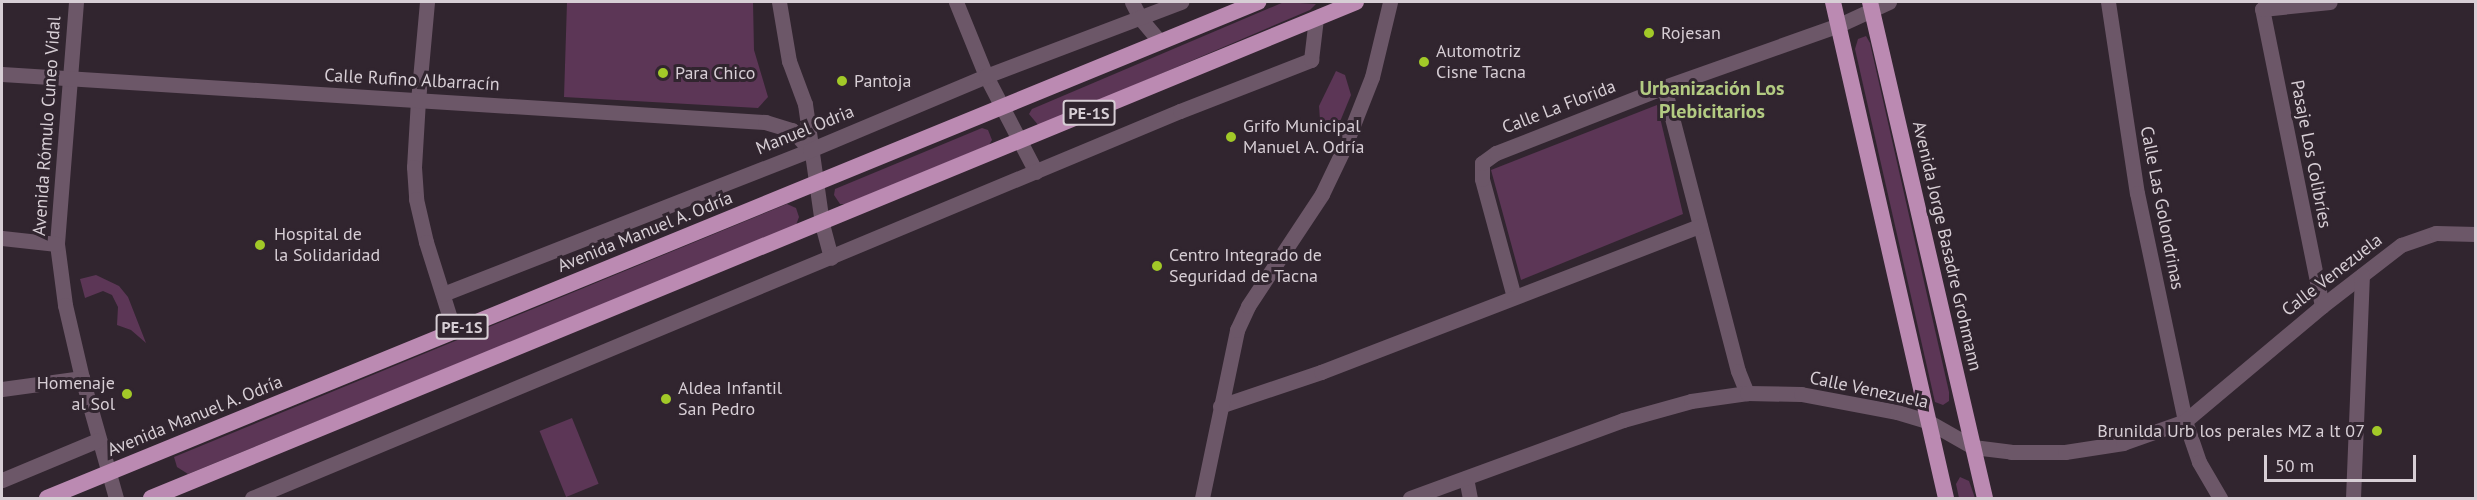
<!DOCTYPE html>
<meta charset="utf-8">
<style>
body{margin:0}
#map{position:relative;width:2477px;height:500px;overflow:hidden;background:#31252f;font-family:"PT Sans",sans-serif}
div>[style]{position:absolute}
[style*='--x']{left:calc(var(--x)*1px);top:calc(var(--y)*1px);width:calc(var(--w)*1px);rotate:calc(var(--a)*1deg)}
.green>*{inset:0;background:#5c3656;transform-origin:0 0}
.minor>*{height:15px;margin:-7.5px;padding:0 7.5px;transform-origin:7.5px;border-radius:7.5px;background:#6c5768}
.trunk>*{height:16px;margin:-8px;padding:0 8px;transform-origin:8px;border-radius:8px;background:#bb8ab2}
.dots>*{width:16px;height:16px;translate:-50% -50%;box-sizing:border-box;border:3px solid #31252f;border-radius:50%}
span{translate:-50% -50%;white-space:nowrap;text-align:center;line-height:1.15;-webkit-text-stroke:6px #31252f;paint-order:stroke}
.shield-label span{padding:2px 4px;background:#31252f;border:2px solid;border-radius:4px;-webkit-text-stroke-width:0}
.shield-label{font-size:16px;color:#d7ced5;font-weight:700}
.poi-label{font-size:18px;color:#d7ced5}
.left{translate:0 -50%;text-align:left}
.right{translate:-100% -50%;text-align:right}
.street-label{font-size:18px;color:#d7ced5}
.neighbourhood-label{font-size:20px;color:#b3cb82;font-weight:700}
.frame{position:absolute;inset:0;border:3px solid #d7ced5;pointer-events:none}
.scale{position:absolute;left:2264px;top:455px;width:152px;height:27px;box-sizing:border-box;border:3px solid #d7ced5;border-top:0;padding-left:8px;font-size:18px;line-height:21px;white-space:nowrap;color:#d7ced5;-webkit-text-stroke:4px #31252f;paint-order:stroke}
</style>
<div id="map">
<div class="green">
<div style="clip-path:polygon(567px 2px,753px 2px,754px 50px,768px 97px,758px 108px,564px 97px)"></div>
<div style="clip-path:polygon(1284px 2px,1316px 4px,1310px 10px,1039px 126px,1029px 114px,1032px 109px)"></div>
<div style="clip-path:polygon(1866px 36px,1870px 43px,1949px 392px,1949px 401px,1943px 405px,1935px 402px,1855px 49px,1858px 39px)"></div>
<div style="clip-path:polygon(1336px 71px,1345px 75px,1351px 95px,1339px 124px,1333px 128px,1326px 127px,1320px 120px,1319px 106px)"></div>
<div style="clip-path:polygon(1657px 105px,1683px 214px,1521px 280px,1491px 170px)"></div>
<div style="clip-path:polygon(982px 128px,988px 130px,992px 140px,989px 145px,846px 204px,840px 204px,834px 195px,835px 189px)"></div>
<div style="clip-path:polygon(787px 204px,796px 208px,799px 217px,796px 225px,188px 474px,177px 467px,174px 457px)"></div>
<div style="clip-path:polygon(96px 275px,119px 286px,128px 297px,146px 343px,131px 330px,117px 325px,118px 307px,112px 295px,103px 291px,85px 298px,80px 279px)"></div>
<div style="left:572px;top:418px;width:71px;height:35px;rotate:68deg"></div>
<div style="clip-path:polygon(1960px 477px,1969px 481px,1975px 498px,1959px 498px,1956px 484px)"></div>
</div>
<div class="minor">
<div style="--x:76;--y:2;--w:243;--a:94.5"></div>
<div style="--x:57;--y:244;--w:62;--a:82.5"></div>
<div style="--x:65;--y:305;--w:75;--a:76.9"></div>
<div style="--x:82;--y:378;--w:125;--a:74.2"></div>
<div style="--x:427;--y:2;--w:98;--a:95.2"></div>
<div style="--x:418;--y:100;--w:67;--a:93.4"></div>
<div style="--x:414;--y:167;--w:32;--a:86"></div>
<div style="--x:416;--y:199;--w:44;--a:76.9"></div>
<div style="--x:426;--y:242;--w:93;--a:72.5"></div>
<div style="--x:779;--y:2;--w:60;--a:80.4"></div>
<div style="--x:789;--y:61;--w:46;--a:69.6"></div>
<div style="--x:805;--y:104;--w:121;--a:81.9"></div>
<div style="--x:822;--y:224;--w:35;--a:75"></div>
<div style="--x:956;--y:2;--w:80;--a:67.9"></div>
<div style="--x:986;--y:76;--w:108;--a:62.5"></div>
<div style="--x:1132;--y:2;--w:18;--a:63"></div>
<div style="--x:1140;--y:18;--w:30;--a:50"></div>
<div style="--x:2108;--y:2;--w:193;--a:81.4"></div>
<div style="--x:2137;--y:193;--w:233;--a:78.1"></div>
<div style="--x:2185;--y:421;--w:43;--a:71.1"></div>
<div style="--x:2199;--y:462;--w:42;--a:59.7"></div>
<div style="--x:2;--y:74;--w:765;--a:3.6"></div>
<div style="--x:765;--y:122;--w:28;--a:17"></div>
<div style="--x:792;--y:130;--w:27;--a:48"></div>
<div style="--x:1664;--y:87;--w:293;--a:75.4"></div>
<div style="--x:1738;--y:371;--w:24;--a:68"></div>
<div style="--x:2;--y:238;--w:55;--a:6.2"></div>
<div style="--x:443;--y:294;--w:394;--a:-21.4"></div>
<div style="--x:810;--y:150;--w:191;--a:-22.8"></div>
<div style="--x:986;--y:76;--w:209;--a:-20.8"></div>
<div style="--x:1514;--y:297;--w:122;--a:-105.2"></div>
<div style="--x:1482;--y:179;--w:16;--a:-90"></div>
<div style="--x:1482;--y:163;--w:17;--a:-36"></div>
<div style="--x:1496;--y:153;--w:180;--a:-21.4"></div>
<div style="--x:1664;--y:87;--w:186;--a:-19.5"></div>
<div style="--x:1839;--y:25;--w:55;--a:-24.7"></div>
<div style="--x:2322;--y:306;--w:303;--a:-101.4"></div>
<div style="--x:2262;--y:9;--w:68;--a:-5.9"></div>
<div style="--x:2;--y:389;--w:81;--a:-7.8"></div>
<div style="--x:1220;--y:406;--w:107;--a:-18.6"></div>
<div style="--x:1321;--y:372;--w:406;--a:-21.1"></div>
<div style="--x:1466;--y:478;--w:20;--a:79"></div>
<div style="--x:2;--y:480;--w:104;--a:-22.6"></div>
<div style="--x:252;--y:498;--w:1005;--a:-22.64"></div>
<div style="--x:1180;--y:111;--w:141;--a:-21.3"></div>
<div style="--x:1311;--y:60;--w:42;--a:-83.2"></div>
<div style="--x:1202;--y:498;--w:172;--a:-78.2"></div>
<div style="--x:1237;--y:330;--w:26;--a:-65"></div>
<div style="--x:1248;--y:306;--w:134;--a:-56.5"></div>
<div style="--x:1322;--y:194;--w:51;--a:-64.4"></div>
<div style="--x:1344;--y:148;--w:76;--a:-68.5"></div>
<div style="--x:1372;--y:77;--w:77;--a:-76.5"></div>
<div style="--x:1410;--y:498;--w:227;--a:-20.1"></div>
<div style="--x:1623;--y:420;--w:71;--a:-15.6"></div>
<div style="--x:1691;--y:401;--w:57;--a:-8.1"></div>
<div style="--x:1747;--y:393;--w:54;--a:1.1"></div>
<div style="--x:1801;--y:394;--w:98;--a:10.6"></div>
<div style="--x:1897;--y:412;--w:34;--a:17"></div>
<div style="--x:1929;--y:422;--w:51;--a:29.6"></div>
<div style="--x:1973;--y:447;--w:38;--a:7"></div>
<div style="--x:2011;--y:452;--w:54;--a:0"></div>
<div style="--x:2065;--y:452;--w:59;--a:-8.8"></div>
<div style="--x:2123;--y:443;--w:66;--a:-19.5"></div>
<div style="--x:2185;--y:421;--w:179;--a:-40"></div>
<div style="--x:2322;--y:306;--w:100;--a:-37.7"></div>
<div style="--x:2401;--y:245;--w:37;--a:-19"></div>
<div style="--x:2436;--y:233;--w:40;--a:1.4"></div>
<div style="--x:2353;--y:498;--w:223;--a:-87.7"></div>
</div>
<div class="trunk">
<div style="--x:1833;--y:2;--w:509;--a:77.17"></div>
<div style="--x:1870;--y:2;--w:509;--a:76.95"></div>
<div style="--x:47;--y:498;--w:1309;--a:-22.27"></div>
<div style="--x:151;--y:498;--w:1303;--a:-22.37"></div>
</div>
<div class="dots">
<div style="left:1649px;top:33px;background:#a2c928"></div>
<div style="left:1424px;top:62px;background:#a2c928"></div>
<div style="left:663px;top:73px;background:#a2c928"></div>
<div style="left:842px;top:81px;background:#a2c928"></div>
<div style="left:1231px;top:137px;background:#a2c928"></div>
<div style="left:260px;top:245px;background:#a2c928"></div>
<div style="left:1157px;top:266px;background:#a2c928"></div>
<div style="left:127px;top:394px;background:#a2c928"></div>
<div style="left:666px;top:399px;background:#a2c928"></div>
<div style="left:2377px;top:431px;background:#a2c928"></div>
</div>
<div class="shield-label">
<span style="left:1089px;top:113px">PE-1S</span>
<span style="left:462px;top:327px">PE-1S</span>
</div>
<div class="poi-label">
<span class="left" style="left:1661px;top:33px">Rojesan</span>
<span class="left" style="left:1436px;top:62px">Automotriz<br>Cisne Tacna</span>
<span class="left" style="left:675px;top:73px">Para Chico</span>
<span class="left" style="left:854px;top:81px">Pantoja</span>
<span class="left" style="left:1243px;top:137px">Grifo Municipal<br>Manuel A. Odría</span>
<span class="left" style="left:274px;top:245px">Hospital de<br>la Solidaridad</span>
<span class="left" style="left:1169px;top:266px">Centro Integrado de<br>Seguridad de Tacna</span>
<span class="right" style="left:115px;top:394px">Homenaje<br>al Sol</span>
<span class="left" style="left:678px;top:399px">Aldea Infantil<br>San Pedro</span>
<span class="right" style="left:2365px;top:431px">Brunilda Urb los perales MZ a lt 07</span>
</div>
<div class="street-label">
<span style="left:412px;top:80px;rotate:3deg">Calle Rufino Albarracín</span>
<span style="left:1559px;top:107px;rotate:-21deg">Calle La Florida</span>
<span style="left:47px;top:126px;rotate:-86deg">Avenida Rómulo Cuneo Vidal</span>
<span style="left:805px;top:130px;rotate:-22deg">Manuel Odria</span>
<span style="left:2311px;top:154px;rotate:79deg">Pasaje Los Colibríes</span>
<span style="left:2162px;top:208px;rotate:79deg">Calle Las Golondrinas</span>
<span style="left:645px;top:232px;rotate:-22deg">Avenida Manuel A. Odría</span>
<span style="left:1947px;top:246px;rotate:77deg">Avenida Jorge Basadre Grohmann</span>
<span style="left:2332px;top:275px;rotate:-38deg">Calle Venezuela</span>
<span style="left:1869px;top:390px;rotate:12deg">Calle Venezuela</span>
<span style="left:195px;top:416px;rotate:-22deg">Avenida Manuel A. Odría</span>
</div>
<div class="neighbourhood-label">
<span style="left:1712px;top:100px">Urbanización Los<br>Plebicitarios</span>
</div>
<div class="frame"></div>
<div class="scale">50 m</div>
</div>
